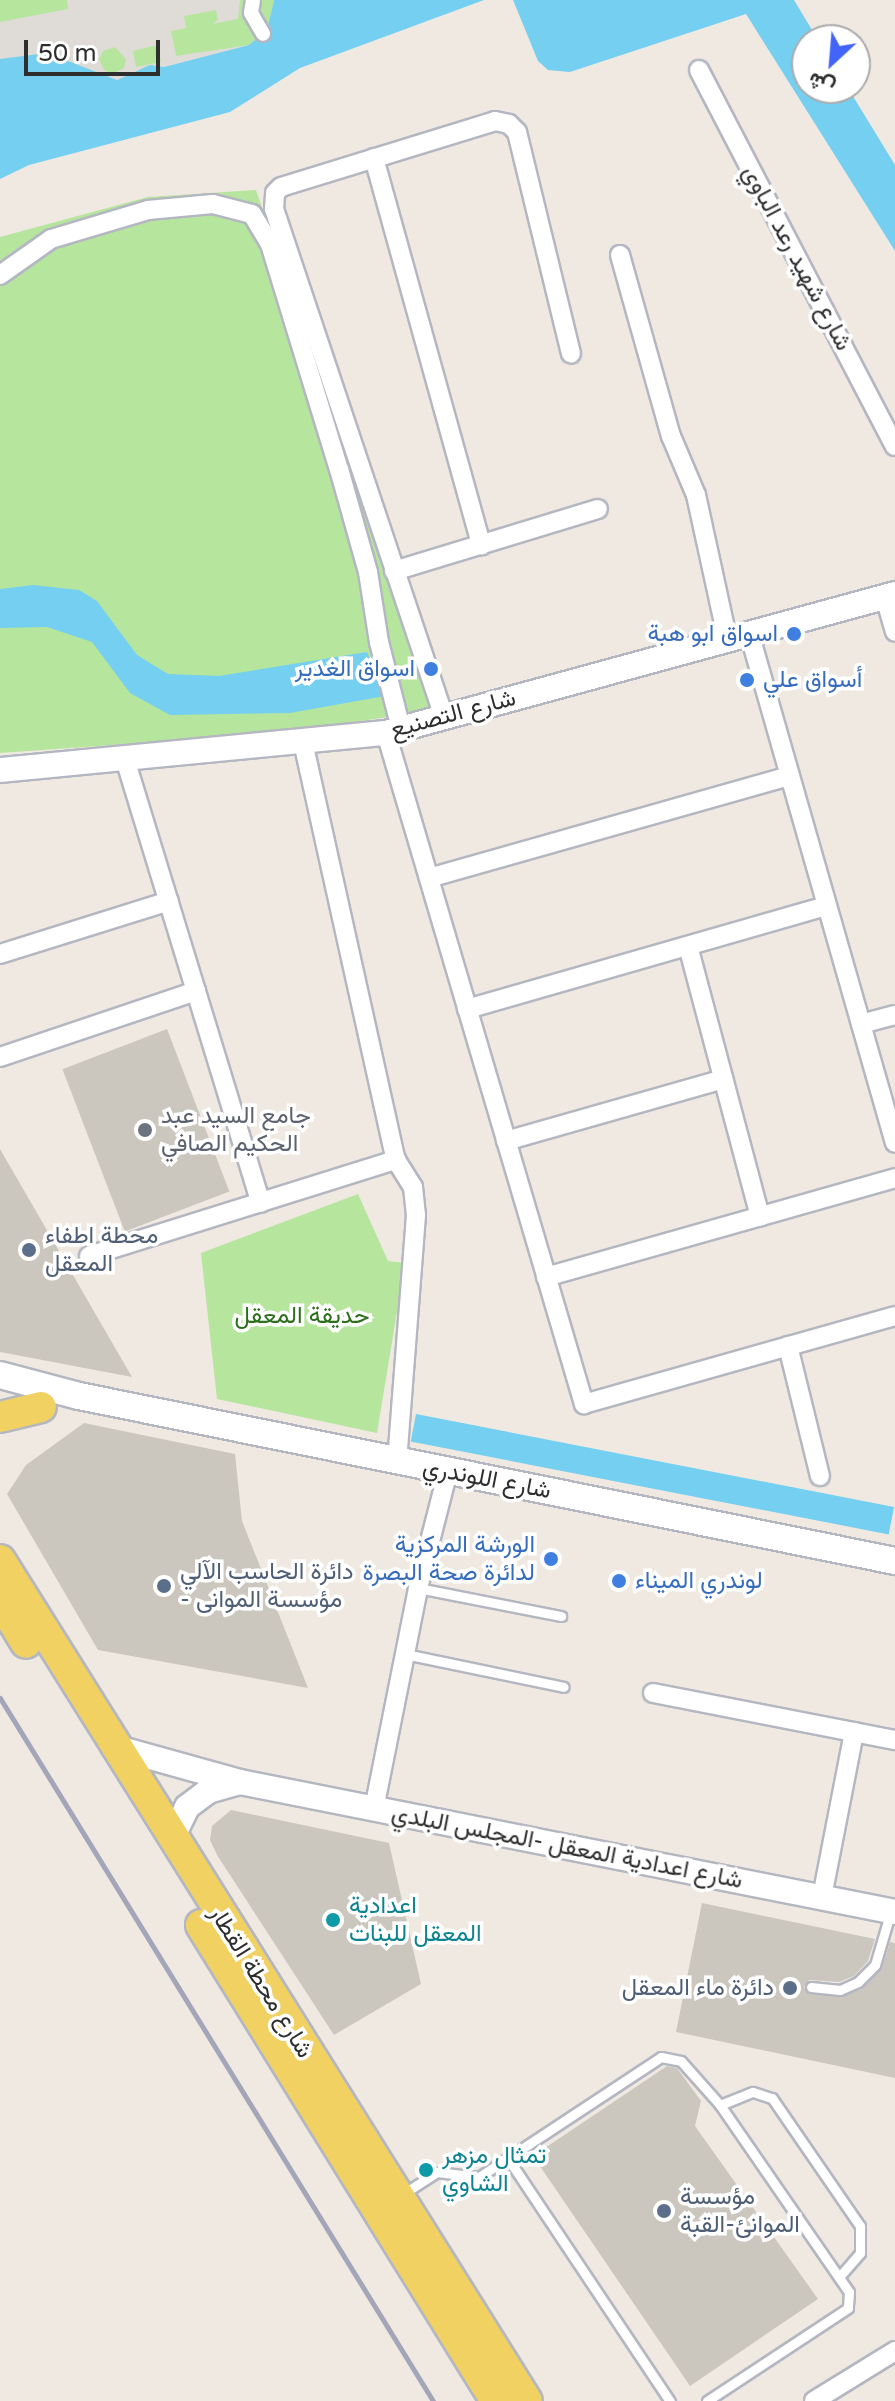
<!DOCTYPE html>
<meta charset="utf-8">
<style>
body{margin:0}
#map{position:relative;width:895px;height:2401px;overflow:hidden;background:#efe9e1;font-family:"Varela Round",Vazirmatn,sans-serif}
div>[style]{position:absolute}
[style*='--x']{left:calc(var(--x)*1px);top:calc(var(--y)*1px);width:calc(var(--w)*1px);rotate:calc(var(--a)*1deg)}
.green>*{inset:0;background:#b6e59e}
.plaza>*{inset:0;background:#dfdcd8}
.water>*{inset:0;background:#75cff0;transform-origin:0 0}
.building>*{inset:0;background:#cbc7bf;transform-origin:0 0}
.roads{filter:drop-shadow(2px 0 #b4b7c1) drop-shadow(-2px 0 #b4b7c1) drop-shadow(0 2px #b4b7c1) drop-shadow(0 -2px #b4b7c1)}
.service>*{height:9px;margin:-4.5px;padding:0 4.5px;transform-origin:4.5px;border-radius:4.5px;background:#fff}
.pedestrian>*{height:14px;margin:-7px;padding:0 7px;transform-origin:7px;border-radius:7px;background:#fff}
.minor>*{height:18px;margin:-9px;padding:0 9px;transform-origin:9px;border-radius:9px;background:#fff}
.tertiary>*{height:24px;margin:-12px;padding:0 12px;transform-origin:12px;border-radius:12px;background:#fff}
.secondary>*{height:26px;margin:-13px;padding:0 13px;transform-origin:13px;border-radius:13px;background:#fff}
.primary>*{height:30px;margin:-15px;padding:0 15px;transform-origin:15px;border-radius:15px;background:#f2d163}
.rail>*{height:5px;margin:-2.5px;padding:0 2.5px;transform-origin:2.5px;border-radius:2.5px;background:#a3a6b8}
.dots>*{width:22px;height:22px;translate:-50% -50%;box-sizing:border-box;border:4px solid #fff;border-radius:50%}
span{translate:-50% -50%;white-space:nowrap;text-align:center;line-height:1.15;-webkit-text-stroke:7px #fff;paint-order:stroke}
.street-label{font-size:24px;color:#2e2e2e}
.shop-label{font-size:24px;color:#366cbe}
.right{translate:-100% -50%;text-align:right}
.left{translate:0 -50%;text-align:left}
.worship-label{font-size:24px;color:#5b616d}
.service-label{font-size:24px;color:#4e5e75}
.park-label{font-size:24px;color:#2c6e1b}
.culture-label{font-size:24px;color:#0d838f}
.north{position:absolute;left:791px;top:24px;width:80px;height:80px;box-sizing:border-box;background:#fff;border:2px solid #ababab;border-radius:50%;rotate:206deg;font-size:22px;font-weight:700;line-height:32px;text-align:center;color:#2e2e2e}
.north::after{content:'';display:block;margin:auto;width:28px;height:36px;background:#4264fb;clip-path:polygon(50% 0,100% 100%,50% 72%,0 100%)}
.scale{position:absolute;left:24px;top:40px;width:136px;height:36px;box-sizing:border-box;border:4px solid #2e2e2e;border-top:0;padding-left:10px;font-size:24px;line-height:28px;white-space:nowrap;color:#2e2e2e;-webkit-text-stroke:6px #fff;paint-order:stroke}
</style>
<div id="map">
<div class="green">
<div style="clip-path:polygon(0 0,274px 0,267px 30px,249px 45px,107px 77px,47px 53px,0 59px)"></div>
<div style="clip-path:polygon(256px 190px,434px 710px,281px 733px,0 753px,0 237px,148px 197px)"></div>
<div style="clip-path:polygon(358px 1194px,388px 1261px,405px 1263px,377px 1433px,217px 1399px,201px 1253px)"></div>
</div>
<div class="plaza">
<div style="clip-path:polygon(evenodd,67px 0,240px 0,238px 19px,212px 24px,218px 20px,216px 10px,184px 16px,186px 28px,171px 31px,176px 56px,249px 45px,164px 67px,150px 65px,117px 80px,47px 53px,0 59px,0 22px,68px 9px,67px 0,157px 45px,161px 62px,136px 67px,133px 51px,157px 45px,67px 0,115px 47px,126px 59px,124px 68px,112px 74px,104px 70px,99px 59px,103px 51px,115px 47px)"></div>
</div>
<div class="water">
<div style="clip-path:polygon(274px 0,484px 0,300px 68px,230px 112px,29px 165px,0 179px,0 59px,47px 53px,117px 80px,150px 65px,164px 67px,249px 45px,267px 30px)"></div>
<div style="clip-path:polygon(513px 0,794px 0,818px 40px,807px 40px,807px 88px,848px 88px,895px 165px,895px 251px,746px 14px,570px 72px,548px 70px,538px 61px)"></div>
<div style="clip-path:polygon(33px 585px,79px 590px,97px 601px,137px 655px,168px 674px,219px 676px,367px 652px,385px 696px,290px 713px,170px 715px,130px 693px,92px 642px,47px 627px,0 628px,0 589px)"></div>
<div style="left:416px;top:1414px;width:487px;height:28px;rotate:11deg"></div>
</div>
<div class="building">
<div style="left:167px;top:1029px;width:174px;height:112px;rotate:69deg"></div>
<div style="clip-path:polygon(0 1149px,132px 1377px,0 1352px)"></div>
<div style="clip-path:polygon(84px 1423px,235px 1454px,242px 1521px,308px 1688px,98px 1650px,7px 1494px,26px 1465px)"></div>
<div style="clip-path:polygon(231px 1810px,389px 1843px,421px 1984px,334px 2035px,217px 1855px,210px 1840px,212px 1826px)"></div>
<div style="clip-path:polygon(702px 1903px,875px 1939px,868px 1961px,854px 1976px,839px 1982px,809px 1980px,804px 1987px,810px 1994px,840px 1997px,862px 1989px,881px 1970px,890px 1942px,895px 1943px,895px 2078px,676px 2032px)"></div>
<div style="clip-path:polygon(667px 2066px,677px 2068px,701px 2101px,695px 2126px,818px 2299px,690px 2386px,533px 2156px)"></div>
</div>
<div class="roads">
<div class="service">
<div style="--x:418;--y:1588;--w:146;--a:11.1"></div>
<div style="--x:405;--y:1654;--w:162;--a:11.7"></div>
<div style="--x:811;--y:1987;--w:29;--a:6"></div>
<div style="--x:840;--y:1990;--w:20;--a:-24"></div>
<div style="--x:858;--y:1982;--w:24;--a:-45"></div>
<div style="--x:875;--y:1965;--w:53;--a:-73.6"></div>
<div style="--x:720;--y:2105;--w:35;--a:-22"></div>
<div style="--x:753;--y:2092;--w:20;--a:18"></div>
<div style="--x:772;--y:2098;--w:155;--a:55.5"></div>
<div style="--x:860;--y:2226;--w:27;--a:90"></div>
<div style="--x:860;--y:2253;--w:30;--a:131"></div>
<div style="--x:509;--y:2160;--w:290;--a:56.3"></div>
<div style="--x:403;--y:2194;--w:40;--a:-32.9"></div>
<div style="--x:437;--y:2172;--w:42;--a:6.8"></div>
<div style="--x:479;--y:2177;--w:218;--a:-33.4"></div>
<div style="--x:661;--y:2057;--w:20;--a:11"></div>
<div style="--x:681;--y:2061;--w:59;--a:48.4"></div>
<div style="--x:720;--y:2105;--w:227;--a:55.4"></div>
<div style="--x:849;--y:2292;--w:16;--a:94"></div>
<div style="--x:848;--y:2308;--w:169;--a:146.6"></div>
</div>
<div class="pedestrian">
<div style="--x:253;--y:0;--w:13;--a:99"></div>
<div style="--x:251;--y:13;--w:24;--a:60"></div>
</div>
<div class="minor">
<div style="--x:699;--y:70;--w:424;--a:62.5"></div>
<div style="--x:374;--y:158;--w:402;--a:74.5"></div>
<div style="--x:620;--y:255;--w:188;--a:74.3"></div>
<div style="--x:671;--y:436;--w:64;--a:67"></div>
<div style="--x:696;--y:495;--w:150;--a:77.7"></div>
<div style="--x:0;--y:275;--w:62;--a:-35.2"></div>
<div style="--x:51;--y:239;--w:101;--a:-16.6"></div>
<div style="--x:148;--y:210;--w:65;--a:-5.3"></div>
<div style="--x:213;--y:204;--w:40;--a:14.4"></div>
<div style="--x:252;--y:214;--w:35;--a:59"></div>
<div style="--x:270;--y:244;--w:235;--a:73"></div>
<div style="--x:339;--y:469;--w:107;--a:74.3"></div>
<div style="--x:368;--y:572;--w:71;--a:81.1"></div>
<div style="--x:379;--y:642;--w:90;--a:75.8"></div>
<div style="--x:394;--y:571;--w:213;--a:-16.9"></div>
<div style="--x:885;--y:597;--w:36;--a:74"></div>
<div style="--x:750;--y:636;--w:527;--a:74.04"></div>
<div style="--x:444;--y:717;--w:536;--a:-108.5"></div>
<div style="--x:274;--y:209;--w:16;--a:-86"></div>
<div style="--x:275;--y:193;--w:8;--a:-45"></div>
<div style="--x:281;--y:187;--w:224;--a:-17.1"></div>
<div style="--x:495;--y:121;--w:14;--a:12"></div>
<div style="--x:509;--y:124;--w:11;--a:45"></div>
<div style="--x:517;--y:132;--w:228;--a:76.3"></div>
<div style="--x:386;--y:733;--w:700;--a:73.56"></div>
<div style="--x:584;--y:1404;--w:323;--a:-15.8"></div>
<div style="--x:303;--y:742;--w:428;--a:77.5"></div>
<div style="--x:396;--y:1160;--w:32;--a:58"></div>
<div style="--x:413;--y:1187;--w:28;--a:84"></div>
<div style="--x:416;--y:1215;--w:247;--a:94.4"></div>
<div style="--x:125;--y:759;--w:464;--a:73"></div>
<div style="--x:429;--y:878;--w:375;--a:-15.8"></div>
<div style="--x:688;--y:946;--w:280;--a:75.1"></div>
<div style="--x:0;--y:954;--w:177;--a:-17.4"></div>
<div style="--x:467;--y:1009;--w:374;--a:-16"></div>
<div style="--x:861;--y:1024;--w:35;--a:-15"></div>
<div style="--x:0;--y:1057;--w:207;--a:-18.6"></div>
<div style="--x:506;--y:1141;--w:226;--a:-15.9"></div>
<div style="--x:89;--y:1256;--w:322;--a:-17.4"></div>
<div style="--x:546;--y:1277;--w:363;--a:-15.8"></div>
<div style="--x:788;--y:1346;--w:134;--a:76.2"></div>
<div style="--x:653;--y:1693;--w:247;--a:11"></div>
<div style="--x:374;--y:1809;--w:225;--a:-78.7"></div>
<div style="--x:418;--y:1588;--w:121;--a:-75.6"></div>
<div style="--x:822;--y:1897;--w:168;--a:-79"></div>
<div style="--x:814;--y:2401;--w:95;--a:-31.7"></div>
</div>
<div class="tertiary">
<div style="--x:0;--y:770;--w:388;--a:-5.5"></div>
<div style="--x:386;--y:733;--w:528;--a:-15.27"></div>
<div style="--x:114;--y:1747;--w:131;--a:15.5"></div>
<div style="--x:240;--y:1782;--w:668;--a:11.23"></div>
<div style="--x:179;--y:1850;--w:18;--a:-103"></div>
<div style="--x:175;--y:1832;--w:28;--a:-64"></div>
<div style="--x:187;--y:1807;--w:26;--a:-37"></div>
<div style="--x:208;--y:1791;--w:33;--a:-16"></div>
</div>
<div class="secondary">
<div style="--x:0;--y:1375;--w:82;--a:14.9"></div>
<div style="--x:79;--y:1396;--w:833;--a:11.43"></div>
</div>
<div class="primary">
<div style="--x:0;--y:1417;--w:42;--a:-13.7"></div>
<div style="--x:0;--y:1560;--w:992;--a:57.93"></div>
<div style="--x:0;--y:1600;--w:50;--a:58.8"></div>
<div style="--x:201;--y:1925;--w:560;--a:58.21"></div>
</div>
</div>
<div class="rail">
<div style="--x:0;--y:1698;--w:826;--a:58.37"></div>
</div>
<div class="dots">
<div style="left:794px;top:634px;background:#3f7fe0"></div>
<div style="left:431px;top:669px;background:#3f7fe0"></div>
<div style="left:747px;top:680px;background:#3f7fe0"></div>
<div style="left:145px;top:1130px;background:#6b7280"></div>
<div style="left:29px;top:1250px;background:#5c6f8a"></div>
<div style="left:551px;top:1559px;background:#3f7fe0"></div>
<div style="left:619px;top:1581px;background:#3f7fe0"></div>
<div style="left:164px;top:1586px;background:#5c6f8a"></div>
<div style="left:333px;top:1920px;background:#0f9aa8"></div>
<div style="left:790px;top:1988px;background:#5c6f8a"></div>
<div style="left:426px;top:2170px;background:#0f9aa8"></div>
<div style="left:664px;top:2211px;background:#5c6f8a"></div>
</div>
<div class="street-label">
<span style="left:797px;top:258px;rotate:62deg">شارع شهيد رعد الباوي</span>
<span style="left:453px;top:714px;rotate:-15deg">شارع التصنيع</span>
<span style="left:487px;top:1479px;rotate:11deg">شارع اللوندري</span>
<span style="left:567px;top:1847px;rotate:11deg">شارع اعدادية المعقل -المجلس البلدي</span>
<span style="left:261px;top:1982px;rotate:58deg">شارع محطة القطار</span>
</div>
<div class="shop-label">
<span class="right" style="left:778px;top:634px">اسواق ابو هبة</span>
<span class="right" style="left:415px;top:669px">اسواق الغدير</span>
<span class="left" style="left:763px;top:680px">أسواق علي</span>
<span class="right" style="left:535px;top:1559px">الورشة المركزية<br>لدائرة صحة البصرة</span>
<span class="left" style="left:635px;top:1581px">لوندري الميناء</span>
</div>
<div class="worship-label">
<span class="left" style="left:161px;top:1130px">جامع السيد عبد<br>الحكيم الصافي</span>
</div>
<div class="service-label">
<span class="left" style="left:45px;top:1250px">محطة اطفاء<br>المعقل</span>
<span class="left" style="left:180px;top:1586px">دائرة الحاسب الآلي<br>- مؤسسة الموانى</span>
<span class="right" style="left:774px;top:1988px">دائرة ماء المعقل</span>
<span class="left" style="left:680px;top:2211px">مؤسسة<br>الموانئ-القبة</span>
</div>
<div class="park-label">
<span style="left:302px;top:1316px">حديقة المعقل</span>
</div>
<div class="culture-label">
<span class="left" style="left:349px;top:1920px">اعدادية<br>المعقل للبنات</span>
<span class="left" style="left:442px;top:2170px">تمثال مزهر<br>الشاوي</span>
</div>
<div class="north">ش</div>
<div class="scale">50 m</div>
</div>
